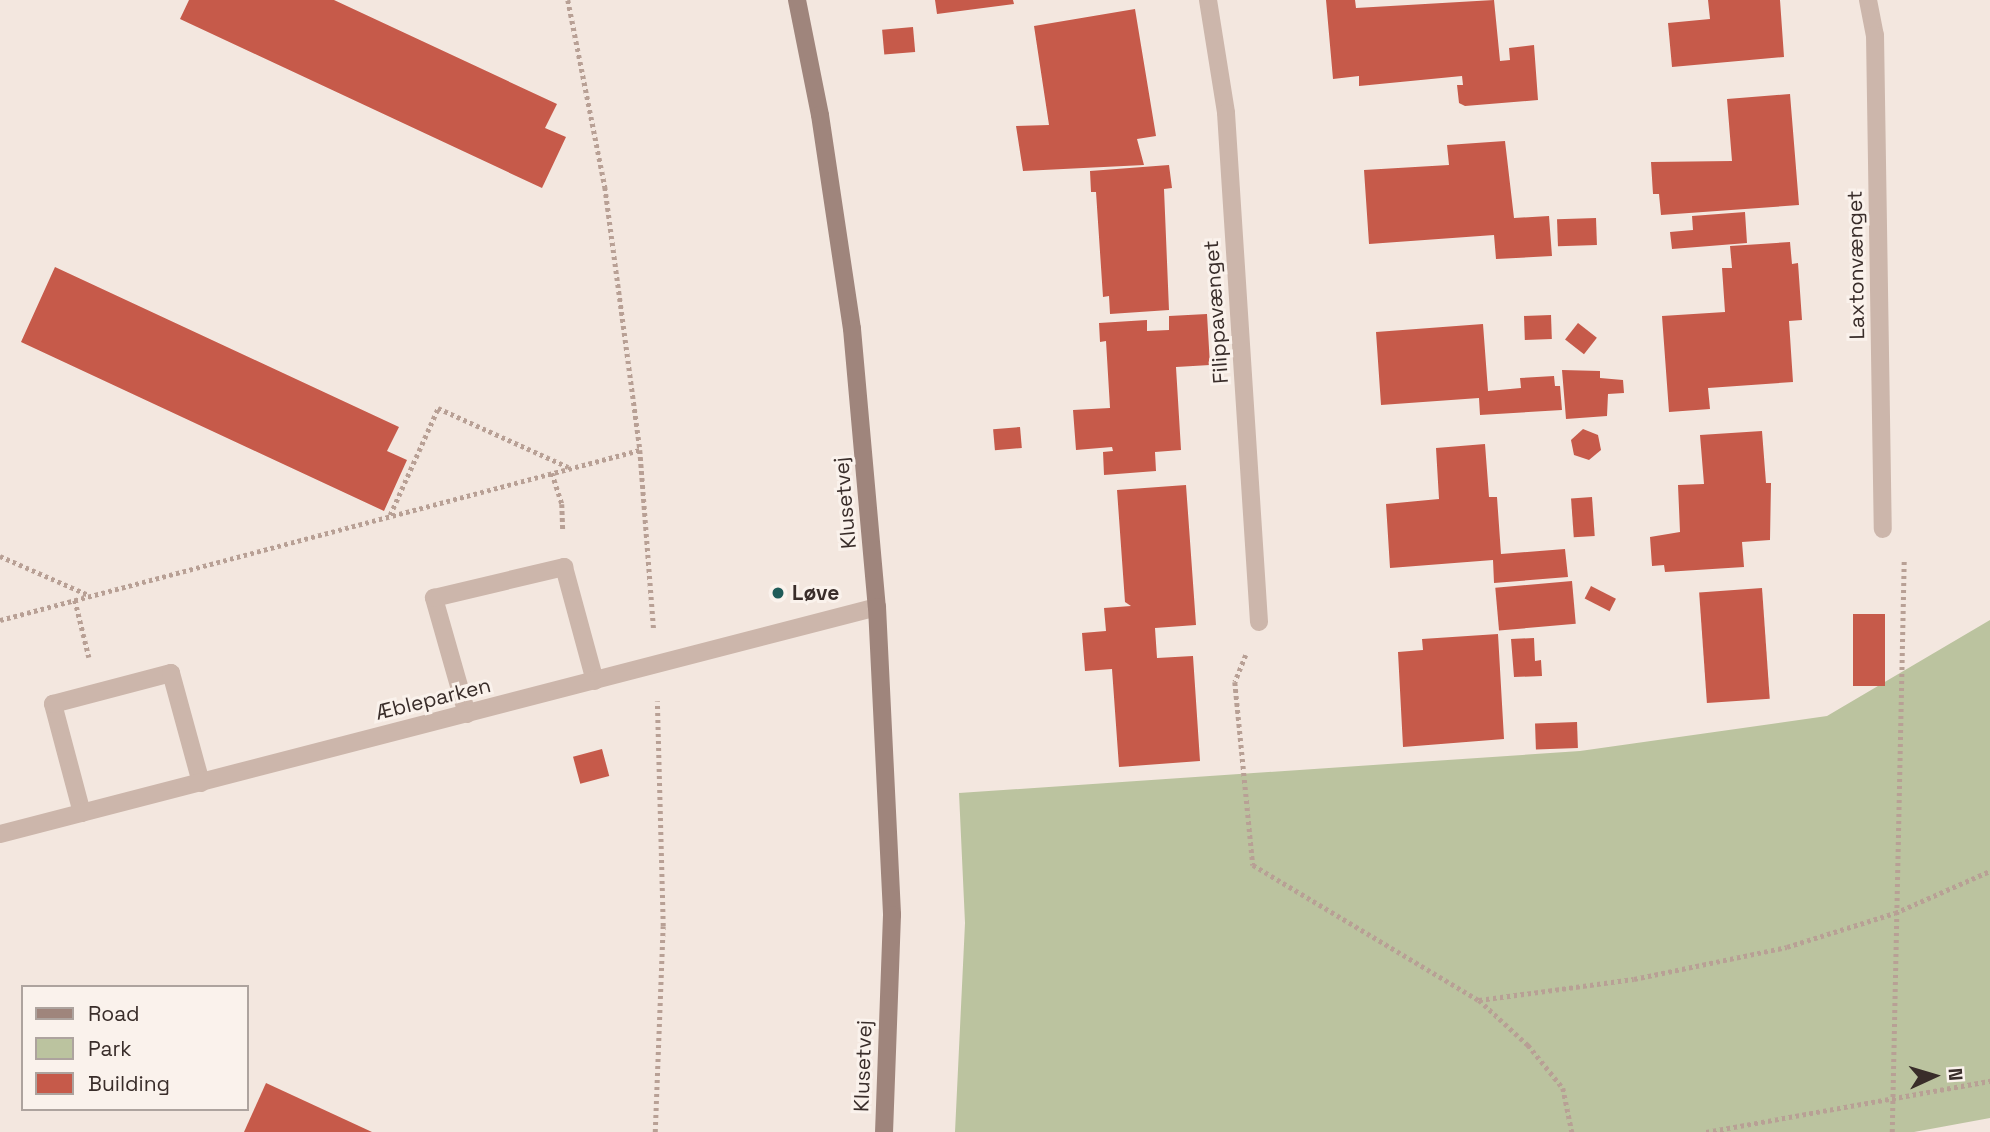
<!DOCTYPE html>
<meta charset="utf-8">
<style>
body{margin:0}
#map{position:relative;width:1990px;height:1132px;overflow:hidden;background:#f3e7df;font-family:"Space Grotesk",sans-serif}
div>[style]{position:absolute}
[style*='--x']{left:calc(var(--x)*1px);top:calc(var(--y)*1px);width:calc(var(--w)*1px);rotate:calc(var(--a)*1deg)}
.green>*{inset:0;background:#bbc39f}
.building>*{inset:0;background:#c65a4a;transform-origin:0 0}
.path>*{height:4.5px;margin-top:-2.25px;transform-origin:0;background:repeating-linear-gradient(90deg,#b8a095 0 3.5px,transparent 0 7px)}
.lane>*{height:18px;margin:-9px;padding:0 9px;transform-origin:9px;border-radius:9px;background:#ccb6ab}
.street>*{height:18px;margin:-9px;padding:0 9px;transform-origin:9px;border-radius:9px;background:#ccb6ab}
.secondary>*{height:18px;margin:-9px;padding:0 9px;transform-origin:9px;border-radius:9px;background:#9f857c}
.dots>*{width:19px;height:19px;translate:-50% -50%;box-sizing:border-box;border:4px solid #faf2ec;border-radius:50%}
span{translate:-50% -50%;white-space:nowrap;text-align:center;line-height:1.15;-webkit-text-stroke:6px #faf2ec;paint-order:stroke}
.street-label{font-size:21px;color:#392d2a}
.poi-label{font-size:21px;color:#392d2a;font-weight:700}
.left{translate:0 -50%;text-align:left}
.legend{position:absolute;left:21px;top:985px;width:228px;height:126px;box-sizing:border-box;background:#faf2ec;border:2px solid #ada39e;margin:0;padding:9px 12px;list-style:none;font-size:21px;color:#392d2a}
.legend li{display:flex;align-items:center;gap:14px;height:35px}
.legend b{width:35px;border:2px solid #ada39e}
.north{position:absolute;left:1899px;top:1041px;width:70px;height:70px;-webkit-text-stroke:5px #faf2ec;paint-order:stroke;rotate:86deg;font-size:19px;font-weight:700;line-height:28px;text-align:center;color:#392d2a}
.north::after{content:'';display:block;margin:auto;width:24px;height:32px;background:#392d2a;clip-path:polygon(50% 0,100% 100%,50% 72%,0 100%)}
</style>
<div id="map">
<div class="green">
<div style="clip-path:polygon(1990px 620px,1990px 1118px,1914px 1132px,955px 1132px,965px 923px,959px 793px,1580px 751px,1827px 716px)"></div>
</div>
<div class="building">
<div style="clip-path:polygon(189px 0,334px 0,557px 104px,545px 128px,566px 137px,542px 188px,180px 19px)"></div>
<div style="clip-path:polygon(935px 0,1013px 0,1014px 4px,937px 14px)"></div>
<div style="clip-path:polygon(1326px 0,1355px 0,1356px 8px,1494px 0,1500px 61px,1510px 60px,1509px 48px,1534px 45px,1538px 100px,1465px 106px,1459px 103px,1457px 85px,1463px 85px,1462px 76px,1359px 86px,1359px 76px,1333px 79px)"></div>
<div style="clip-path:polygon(1708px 0,1780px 0,1784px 57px,1672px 67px,1668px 23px,1710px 19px)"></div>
<div style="clip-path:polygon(1135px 9px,1156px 136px,1137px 139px,1144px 165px,1023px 171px,1016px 126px,1049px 125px,1034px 26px)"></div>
<div style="left:913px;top:27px;width:25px;height:31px;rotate:85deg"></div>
<div style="clip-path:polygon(1790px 94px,1799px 205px,1661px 215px,1659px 194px,1653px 194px,1651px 162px,1732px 161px,1727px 99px)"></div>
<div style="clip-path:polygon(1505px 141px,1514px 218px,1549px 216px,1552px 256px,1496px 259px,1494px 235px,1369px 244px,1364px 170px,1449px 165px,1447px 145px)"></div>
<div style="clip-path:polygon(1169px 165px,1172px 188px,1164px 189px,1169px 310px,1110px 314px,1109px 296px,1103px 297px,1096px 192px,1091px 192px,1090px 171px)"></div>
<div style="clip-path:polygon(1745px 212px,1747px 243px,1672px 249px,1670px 232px,1693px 230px,1692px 216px)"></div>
<div style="left:1596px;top:218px;width:27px;height:39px;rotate:88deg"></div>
<div style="clip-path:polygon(1790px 242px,1792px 264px,1798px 263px,1802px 320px,1789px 321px,1793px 382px,1708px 388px,1710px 409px,1669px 412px,1662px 316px,1725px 312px,1722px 268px,1732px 268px,1730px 246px)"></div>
<div style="clip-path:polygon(55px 267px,399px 427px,387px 451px,407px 460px,384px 511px,21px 342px)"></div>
<div style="clip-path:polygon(1207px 314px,1210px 365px,1176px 367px,1181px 450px,1155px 452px,1156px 471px,1104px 475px,1103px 452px,1113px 451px,1112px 447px,1076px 450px,1073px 410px,1110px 408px,1106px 341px,1100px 342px,1099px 323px,1147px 320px,1147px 331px,1169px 330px,1169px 316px)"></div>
<div style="left:1551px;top:315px;width:24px;height:27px;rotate:88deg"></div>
<div style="left:1578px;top:323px;width:24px;height:21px;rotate:38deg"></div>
<div style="clip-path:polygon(1483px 324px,1488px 391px,1521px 388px,1520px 378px,1554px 376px,1555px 386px,1560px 386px,1562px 410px,1480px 415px,1479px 398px,1381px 405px,1376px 332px)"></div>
<div style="clip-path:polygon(1562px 370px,1600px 371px,1600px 378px,1623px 380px,1624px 393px,1608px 394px,1607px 416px,1566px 419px)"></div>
<div style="left:1020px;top:427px;width:21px;height:27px;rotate:85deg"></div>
<div style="clip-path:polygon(1583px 429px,1598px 435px,1601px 450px,1589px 460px,1574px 455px,1571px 440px)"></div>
<div style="clip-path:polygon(1762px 431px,1766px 483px,1771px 483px,1770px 540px,1742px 542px,1744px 567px,1665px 572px,1664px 565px,1652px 566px,1650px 537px,1680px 532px,1678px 485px,1704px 484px,1700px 435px)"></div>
<div style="clip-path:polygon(1485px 444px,1489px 497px,1497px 497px,1501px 554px,1565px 549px,1568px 577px,1494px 583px,1493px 560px,1390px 568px,1386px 504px,1439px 499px,1436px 448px)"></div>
<div style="clip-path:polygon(1186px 485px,1196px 625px,1155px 628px,1157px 658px,1193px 656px,1200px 761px,1119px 767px,1112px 669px,1085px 671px,1082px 633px,1106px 631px,1104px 608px,1131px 606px,1125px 602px,1117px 490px)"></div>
<div style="left:1592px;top:497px;width:39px;height:21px;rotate:86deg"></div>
<div style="left:1572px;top:581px;width:43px;height:77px;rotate:85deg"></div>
<div style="left:1591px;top:586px;width:28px;height:14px;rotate:27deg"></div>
<div style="left:1762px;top:588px;width:111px;height:63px;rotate:86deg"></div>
<div style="left:1853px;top:614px;width:32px;height:72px"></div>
<div style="clip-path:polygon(1498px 634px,1504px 739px,1403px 747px,1398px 652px,1423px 650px,1422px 639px)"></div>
<div style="clip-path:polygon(1534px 638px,1535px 661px,1541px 660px,1542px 676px,1514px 677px,1511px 639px)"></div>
<div style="left:1577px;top:722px;width:26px;height:42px;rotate:88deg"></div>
<div style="left:602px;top:749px;width:28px;height:30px;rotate:75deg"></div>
<div style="clip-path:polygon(266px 1083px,372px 1132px,244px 1132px)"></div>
</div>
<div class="path">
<div style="--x:568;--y:0;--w:191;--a:78.8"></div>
<div style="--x:605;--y:187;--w:265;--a:82.4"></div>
<div style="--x:640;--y:450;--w:181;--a:85.6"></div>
<div style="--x:552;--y:473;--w:33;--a:72"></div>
<div style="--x:562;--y:504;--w:26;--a:88"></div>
<div style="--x:390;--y:515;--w:117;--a:-65.8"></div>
<div style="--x:438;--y:408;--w:143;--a:24.4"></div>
<div style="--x:0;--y:556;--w:97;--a:23.7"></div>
<div style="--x:75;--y:600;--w:59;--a:76.2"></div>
<div style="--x:0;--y:620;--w:662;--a:-14.88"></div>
<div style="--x:1246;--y:655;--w:29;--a:112"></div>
<div style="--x:1235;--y:682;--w:184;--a:84.4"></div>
<div style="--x:1253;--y:865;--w:263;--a:30.9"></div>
<div style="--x:1479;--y:1000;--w:67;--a:42.6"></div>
<div style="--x:1528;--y:1045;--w:55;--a:50.9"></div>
<div style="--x:1563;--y:1088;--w:45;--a:78.4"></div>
<div style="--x:1479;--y:1000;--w:156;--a:-7.7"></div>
<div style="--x:1634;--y:979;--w:156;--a:-11.8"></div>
<div style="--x:1787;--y:947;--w:113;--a:-17.5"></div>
<div style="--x:1895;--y:913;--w:104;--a:-23.9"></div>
<div style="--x:655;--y:1132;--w:206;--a:-87.8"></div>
<div style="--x:663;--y:926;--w:225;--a:-91.5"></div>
<div style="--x:1706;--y:1132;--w:289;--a:-10.2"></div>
<div style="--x:1892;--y:1132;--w:574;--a:-88.8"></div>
</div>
<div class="lane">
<div style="--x:467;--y:714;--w:121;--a:-105.9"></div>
<div style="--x:434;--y:598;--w:134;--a:-13.4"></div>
<div style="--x:564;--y:567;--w:118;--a:74.8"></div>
<div style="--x:82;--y:813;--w:113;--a:-104.9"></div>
<div style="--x:53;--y:704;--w:122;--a:-14.7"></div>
<div style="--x:171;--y:673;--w:114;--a:74.7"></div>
</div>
<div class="street">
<div style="--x:1208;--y:0;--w:114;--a:80.9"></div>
<div style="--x:1226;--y:113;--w:510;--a:86.29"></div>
<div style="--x:1868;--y:0;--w:36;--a:79"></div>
<div style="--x:1875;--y:35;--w:494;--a:89.1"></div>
<div style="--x:0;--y:834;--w:906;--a:-14.51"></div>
</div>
<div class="secondary">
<div style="--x:797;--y:0;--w:117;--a:78.7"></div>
<div style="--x:820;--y:115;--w:216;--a:81.5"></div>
<div style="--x:852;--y:329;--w:279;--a:84.9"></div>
<div style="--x:877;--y:607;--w:308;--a:87.2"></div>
<div style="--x:892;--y:915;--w:217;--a:92.1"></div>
</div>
<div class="dots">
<div style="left:778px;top:593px;background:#1f5b58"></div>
</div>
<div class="street-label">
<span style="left:1856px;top:265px;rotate:-91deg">Laxtonvænget</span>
<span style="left:1216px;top:312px;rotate:-94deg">Filippavænget</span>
<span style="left:845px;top:503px;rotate:-95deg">Klusetvej</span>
<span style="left:433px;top:699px;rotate:-14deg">Æbleparken</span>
<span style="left:863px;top:1066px;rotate:-88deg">Klusetvej</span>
</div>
<div class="poi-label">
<span class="left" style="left:792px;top:593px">Løve</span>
</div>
<ul class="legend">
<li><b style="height:9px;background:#9f857c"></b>Road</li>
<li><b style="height:19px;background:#bbc39f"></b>Park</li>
<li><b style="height:19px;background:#c65a4a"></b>Building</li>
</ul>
<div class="north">N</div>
</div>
